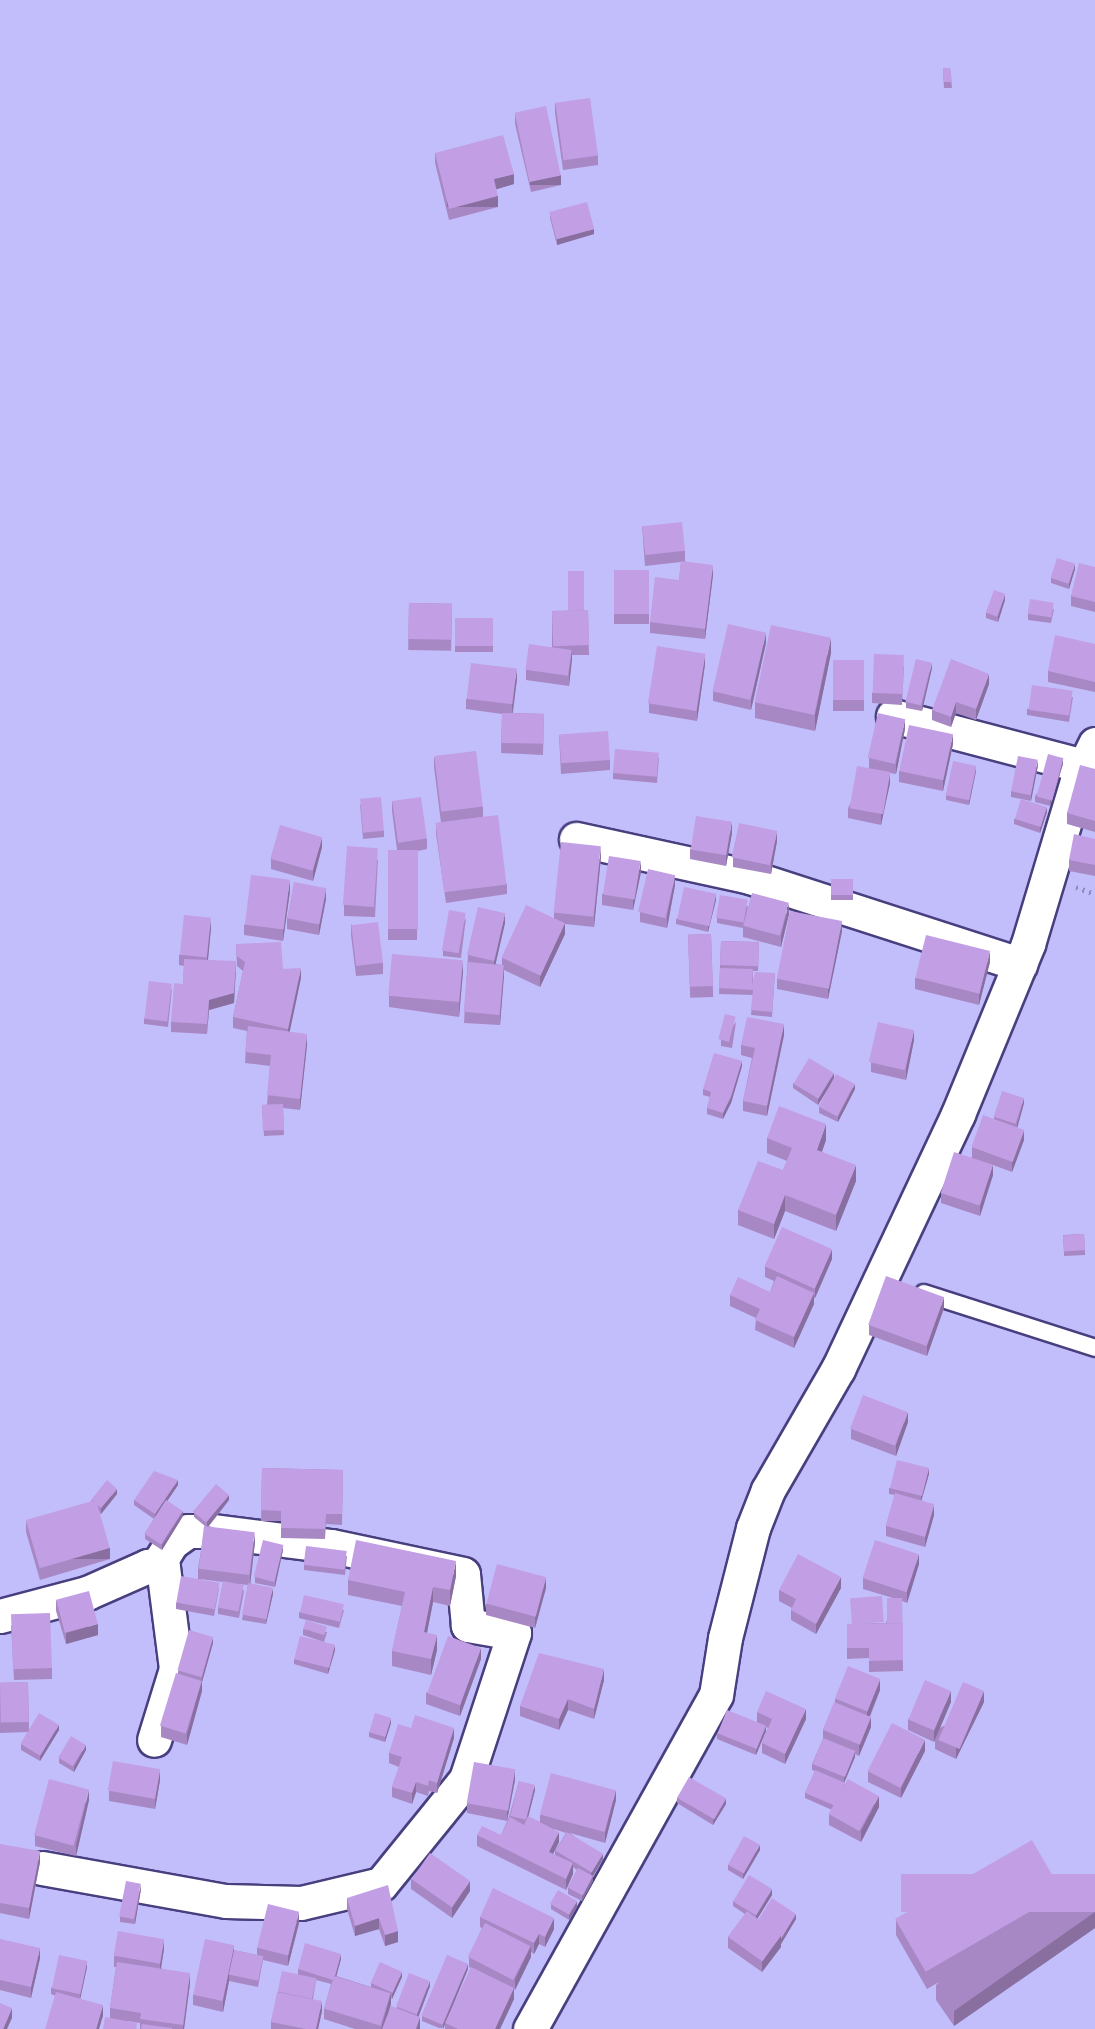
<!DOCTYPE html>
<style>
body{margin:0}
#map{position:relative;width:1095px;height:2029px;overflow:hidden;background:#c2befb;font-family:Barlow,sans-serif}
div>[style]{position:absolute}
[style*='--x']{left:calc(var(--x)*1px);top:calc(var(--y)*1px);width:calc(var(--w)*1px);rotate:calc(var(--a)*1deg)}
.path>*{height:4.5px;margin-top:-2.25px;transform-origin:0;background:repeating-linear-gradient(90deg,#8d89bc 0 2px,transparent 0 7px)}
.roads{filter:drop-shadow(2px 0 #483f7f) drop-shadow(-2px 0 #483f7f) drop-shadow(0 2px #483f7f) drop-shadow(0 -2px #483f7f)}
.service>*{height:16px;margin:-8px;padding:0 8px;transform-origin:8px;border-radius:8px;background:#fff}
.minor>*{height:33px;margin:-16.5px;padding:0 16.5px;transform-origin:16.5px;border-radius:16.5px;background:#fff}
.wall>*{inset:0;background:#a788c4;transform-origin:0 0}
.shaded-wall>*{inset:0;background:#886fa0;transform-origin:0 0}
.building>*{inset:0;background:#c29ee4;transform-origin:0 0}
span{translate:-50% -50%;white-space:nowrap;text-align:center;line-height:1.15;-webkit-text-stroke:6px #d0cdfb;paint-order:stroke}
</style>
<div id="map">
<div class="path">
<div style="--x:1076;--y:887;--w:20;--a:20"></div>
</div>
<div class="roads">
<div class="service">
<div style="--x:924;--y:1293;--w:180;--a:17.8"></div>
</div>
<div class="minor">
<div style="--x:893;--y:716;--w:196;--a:14.7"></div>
<div style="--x:576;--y:839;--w:178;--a:12.3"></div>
<div style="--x:750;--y:877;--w:284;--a:17.9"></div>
<div style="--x:0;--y:1616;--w:90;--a:-14.8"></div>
<div style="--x:87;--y:1593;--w:67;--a:-23.9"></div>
<div style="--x:148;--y:1566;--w:15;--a:4"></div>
<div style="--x:163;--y:1567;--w:103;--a:82.7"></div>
<div style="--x:176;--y:1669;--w:74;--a:107.2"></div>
<div style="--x:42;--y:1868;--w:187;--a:10.2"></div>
<div style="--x:226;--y:1901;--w:75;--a:1.5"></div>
<div style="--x:301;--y:1903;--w:82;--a:-13.4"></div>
<div style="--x:381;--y:1884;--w:135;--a:-51"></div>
<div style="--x:466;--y:1779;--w:154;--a:-71.8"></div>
<div style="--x:514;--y:1633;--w:47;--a:-170.1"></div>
<div style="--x:468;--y:1625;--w:51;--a:-95.6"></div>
<div style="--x:463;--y:1574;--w:135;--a:-168"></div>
<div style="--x:331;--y:1546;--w:120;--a:-172.8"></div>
<div style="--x:212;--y:1531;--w:24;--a:180"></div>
<div style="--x:188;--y:1531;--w:19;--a:145"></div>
<div style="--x:172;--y:1542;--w:26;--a:122"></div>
<div style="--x:530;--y:2029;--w:382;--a:-60.9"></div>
<div style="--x:716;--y:1695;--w:58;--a:-81"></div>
<div style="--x:725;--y:1638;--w:114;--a:-75.7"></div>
<div style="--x:753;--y:1528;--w:41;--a:-68.5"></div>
<div style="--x:768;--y:1490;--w:140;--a:-60"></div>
<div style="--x:838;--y:1369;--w:282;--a:-64.8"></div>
<div style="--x:958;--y:1114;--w:184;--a:-67.6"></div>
<div style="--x:1028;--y:944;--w:170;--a:-73.3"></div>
<div style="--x:1077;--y:781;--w:41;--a:-64.1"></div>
</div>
</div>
<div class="wall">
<div style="clip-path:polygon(943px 68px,950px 68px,952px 88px,944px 88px)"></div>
<div style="clip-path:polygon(555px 103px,598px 155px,598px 165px,563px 170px,555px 113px)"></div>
<div style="clip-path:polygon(515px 113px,561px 185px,531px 192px,515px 124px)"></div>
<div style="clip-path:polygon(435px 153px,514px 184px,496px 189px,498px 207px,449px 220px,435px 163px)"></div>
<div style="clip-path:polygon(550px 213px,594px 234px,557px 245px,550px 218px)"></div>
<div style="clip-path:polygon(642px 526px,685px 551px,685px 561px,713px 575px,705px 639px,650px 633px,650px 622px,679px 580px,681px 562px,645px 566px)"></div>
<div style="clip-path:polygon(1095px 567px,1095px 612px,1071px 606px,1071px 596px)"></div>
<div style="clip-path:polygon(1075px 569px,1069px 589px,1051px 583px,1051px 578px)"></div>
<div style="left:614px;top:570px;width:35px;height:54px"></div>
<div style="clip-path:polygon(1005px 600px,998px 622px,986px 618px,986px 613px)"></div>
<div style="left:409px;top:603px;width:43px;height:47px;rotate:1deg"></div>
<div style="clip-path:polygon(1054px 609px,1051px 623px,1028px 620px,1028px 614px)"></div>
<div style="clip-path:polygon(588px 610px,589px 655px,572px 655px,569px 686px,526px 680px,526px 670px,552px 647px,552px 611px)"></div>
<div style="left:455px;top:618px;width:38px;height:34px"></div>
<div style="clip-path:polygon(766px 643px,751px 710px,713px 701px,713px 691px)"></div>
<div style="clip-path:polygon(1095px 644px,1095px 692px,1048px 682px,1048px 671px)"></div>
<div style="clip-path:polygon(831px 653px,815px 731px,755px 718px,755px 702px)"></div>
<div style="left:833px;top:660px;width:31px;height:51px"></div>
<div style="clip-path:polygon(705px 664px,697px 721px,649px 713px,649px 703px)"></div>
<div style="clip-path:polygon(904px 666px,902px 705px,872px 703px,872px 693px)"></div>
<div style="clip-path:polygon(932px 668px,922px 711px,906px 708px,906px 702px)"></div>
<div style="clip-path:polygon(517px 679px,513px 713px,544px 714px,543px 755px,501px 753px,502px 714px,466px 709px,466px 699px)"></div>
<div style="clip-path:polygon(989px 684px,976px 720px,956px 713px,951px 727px,932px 720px,932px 710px)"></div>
<div style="clip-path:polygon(1073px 697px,1069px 722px,1027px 715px,1027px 709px)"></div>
<div style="clip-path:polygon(905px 729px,896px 774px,890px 773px,890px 783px,881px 825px,848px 818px,848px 808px,869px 768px,869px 758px)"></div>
<div style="clip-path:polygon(559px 735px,610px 760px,610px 770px,561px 774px)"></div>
<div style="clip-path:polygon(953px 744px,943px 791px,899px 782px,899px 771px)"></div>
<div style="clip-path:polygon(434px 757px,483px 807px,483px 817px,441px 823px,434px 767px)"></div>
<div style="clip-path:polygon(659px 758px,657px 783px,613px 779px,613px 773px)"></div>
<div style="clip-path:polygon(1063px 764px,1050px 806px,1035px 802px,1035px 796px)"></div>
<div style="clip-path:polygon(1038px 765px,1031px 801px,1011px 797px,1011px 791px)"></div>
<div style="clip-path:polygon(1095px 769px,1095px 832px,1067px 824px,1067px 813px)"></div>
<div style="clip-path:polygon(976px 771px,969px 805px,946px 800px,946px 795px)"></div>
<div style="clip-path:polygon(392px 801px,427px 839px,427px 849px,418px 851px,417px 940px,388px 940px,388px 850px,397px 850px,392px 811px)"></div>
<div style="clip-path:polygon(360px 804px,384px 831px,384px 837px,363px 839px)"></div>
<div style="clip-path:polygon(1047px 812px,1040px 833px,1014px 824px,1014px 819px)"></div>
<div style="clip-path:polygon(436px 824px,507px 884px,507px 894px,446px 903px,436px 834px)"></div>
<div style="clip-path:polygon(732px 833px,726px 866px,690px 859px,690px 849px)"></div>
<div style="clip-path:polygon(1095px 839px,1095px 876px,1069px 871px,1069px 860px)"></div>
<div style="clip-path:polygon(777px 841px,771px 874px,733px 867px,733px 857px)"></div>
<div style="clip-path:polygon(322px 847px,313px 881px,271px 869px,271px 859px)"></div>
<div style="clip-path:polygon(601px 857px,594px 927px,565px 924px,565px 934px,540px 987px,504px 970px,500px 1025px,464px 1023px,468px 955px,505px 923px,495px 964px,502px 965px,502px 958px,554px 918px,554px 913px)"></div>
<div style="clip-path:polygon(378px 859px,375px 917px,344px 916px,344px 905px)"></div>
<div style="clip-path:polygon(641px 872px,633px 910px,602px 905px,602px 894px)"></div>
<div style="left:831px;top:879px;width:22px;height:21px"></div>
<div style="clip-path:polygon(675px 885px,667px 928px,640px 922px,640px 912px)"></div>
<div style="clip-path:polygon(290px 891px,283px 941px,244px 935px,244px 925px)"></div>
<div style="clip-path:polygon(326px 899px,319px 935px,287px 929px,287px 918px)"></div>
<div style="clip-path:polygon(716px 900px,708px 932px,676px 924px,676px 919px)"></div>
<div style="clip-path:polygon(748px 906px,747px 914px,789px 914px,781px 947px,743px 937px,743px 928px,717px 923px,717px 918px)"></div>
<div style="clip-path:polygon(466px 918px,461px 958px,443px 956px,443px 951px)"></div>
<div style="clip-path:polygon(351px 924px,383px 963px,383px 974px,356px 976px,351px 935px)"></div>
<div style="clip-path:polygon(211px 928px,208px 960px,236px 972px,234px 1003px,209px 1010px,207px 1034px,171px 1032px,171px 1022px,183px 984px,184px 966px,179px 965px,179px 955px)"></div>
<div style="clip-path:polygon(842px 931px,828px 999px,777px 989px,777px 979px)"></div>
<div style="left:711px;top:934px;width:63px;height:23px;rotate:88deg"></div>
<div style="clip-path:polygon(721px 941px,759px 942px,758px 971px,753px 971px,753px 983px,775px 973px,772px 1017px,751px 1015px,753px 995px,719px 994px)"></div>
<div style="clip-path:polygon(236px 944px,301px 978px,289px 1032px,307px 1045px,300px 1110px,283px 1108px,284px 1135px,264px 1136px,262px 1106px,267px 1105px,270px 1066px,245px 1063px,247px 1031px,233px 1028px,233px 1017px,243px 971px,237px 966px)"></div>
<div style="clip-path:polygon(990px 962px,979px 1005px,915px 989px,915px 978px)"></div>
<div style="clip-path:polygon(463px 971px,459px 1017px,389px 1007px,389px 996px)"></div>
<div style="clip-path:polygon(172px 989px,168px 1027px,144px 1024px,144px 1019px)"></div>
<div style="clip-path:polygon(736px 1022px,732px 1048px,721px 1046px,721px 1040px)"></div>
<div style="clip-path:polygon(784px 1035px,767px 1116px,743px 1111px,743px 1101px,752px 1058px,741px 1055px,741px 1045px)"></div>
<div style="clip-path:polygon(914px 1040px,906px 1080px,871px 1072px,871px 1062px)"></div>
<div style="clip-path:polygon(742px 1066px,731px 1103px,723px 1119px,707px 1114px,707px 1108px,710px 1097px,703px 1095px,703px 1089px)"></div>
<div style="clip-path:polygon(834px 1078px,855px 1089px,838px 1122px,819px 1113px,819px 1107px,833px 1080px,818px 1105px,793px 1088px,793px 1083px)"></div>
<div style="clip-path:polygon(1024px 1103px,1017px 1127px,1024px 1140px,1012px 1172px,993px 1165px,993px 1175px,980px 1216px,941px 1203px,941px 1193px,972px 1157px,972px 1147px,994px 1119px,994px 1117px)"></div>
<div style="clip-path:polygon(767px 1138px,826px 1140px,822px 1152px,856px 1181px,836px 1231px,785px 1211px,774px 1239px,738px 1225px,738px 1210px,783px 1170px,787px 1161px,767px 1153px)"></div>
<div style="left:1084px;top:1234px;width:21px;height:21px;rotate:87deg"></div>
<div style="clip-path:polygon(832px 1259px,815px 1298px,814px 1298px,814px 1304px,794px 1348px,755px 1330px,756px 1318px,730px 1306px,730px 1295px,770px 1292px,774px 1281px,765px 1277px,765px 1266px)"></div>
<div style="clip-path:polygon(944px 1308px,927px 1356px,869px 1335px,869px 1325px)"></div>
<div style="clip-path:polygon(908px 1422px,896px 1456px,851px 1439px,851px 1429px)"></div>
<div style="clip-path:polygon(262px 1468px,343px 1470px,342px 1525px,326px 1524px,325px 1539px,281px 1538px,281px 1521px,261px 1521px)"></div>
<div style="clip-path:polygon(929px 1474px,921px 1501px,934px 1515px,925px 1547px,886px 1536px,886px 1526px,895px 1495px,889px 1494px,889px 1488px)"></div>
<div style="clip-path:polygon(178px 1485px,167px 1501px,183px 1516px,162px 1550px,145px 1539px,145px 1534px,154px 1519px,134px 1505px,134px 1500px)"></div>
<div style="clip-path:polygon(117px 1494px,101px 1514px,99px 1513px,110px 1559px,40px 1580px,26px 1532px,26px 1522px,91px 1502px,91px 1500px)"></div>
<div style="clip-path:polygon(229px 1500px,209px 1526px,255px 1542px,250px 1583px,273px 1594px,266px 1624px,242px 1620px,248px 1585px,238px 1584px,244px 1591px,239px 1618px,218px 1614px,218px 1608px,223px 1582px,200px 1579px,219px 1588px,214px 1616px,176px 1609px,176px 1603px,198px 1579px,198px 1569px,205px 1526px,194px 1517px,194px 1512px)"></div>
<div style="clip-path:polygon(283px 1550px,275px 1587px,255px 1583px,255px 1577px)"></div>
<div style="clip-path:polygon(347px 1556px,345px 1575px,304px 1570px,304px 1565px)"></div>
<div style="clip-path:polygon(919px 1564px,907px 1603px,902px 1601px,903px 1671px,869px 1672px,869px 1658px,847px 1659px,847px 1624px,886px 1623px,893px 1598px,863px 1589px,863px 1578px)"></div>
<div style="clip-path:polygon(456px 1576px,450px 1606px,433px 1602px,427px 1633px,437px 1650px,431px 1675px,392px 1666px,392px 1651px,402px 1606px,348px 1595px,348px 1580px)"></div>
<div style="clip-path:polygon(546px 1588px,535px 1628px,486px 1615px,486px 1604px)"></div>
<div style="clip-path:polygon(841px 1588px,816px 1634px,791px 1620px,791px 1610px,792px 1608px,779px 1601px,779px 1590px)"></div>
<div style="clip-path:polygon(56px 1600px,98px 1635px,66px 1644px,56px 1611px)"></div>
<div style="clip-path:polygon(344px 1610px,339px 1628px,299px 1618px,299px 1612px)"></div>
<div style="clip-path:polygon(11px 1625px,52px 1668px,52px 1679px,14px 1680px)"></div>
<div style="clip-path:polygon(303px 1629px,327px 1632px,324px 1642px,303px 1635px)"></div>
<div style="clip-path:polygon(213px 1643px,202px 1682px,202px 1691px,187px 1745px,161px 1737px,161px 1726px,178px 1674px,178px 1671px)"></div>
<div style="clip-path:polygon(335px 1650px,328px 1674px,294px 1664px,294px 1659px)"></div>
<div style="clip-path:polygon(481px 1659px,460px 1716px,426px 1704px,426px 1693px)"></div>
<div style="clip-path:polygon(604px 1680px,594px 1719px,568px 1710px,559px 1730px,520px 1716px,520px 1706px)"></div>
<div style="clip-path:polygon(28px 1682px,29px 1729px,59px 1730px,40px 1761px,21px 1750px,21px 1744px,28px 1732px,0 1733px,0 1683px)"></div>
<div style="clip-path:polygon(880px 1690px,870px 1717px,871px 1727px,859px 1756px,855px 1754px,855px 1757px,844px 1783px,879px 1807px,861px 1842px,829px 1825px,829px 1814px,832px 1810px,805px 1798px,805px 1793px,815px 1771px,812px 1770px,812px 1764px,823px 1739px,823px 1730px,835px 1702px,835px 1699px)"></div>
<div style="clip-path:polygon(951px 1702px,940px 1728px,984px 1702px,956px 1759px,935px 1749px,935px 1740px,934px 1742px,908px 1730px,908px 1719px)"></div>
<div style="clip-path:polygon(757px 1712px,806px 1719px,785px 1764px,762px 1753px,762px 1743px,768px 1728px,766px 1727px,766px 1731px,756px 1755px,717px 1739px,717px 1733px,757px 1722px)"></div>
<div style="clip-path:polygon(391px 1723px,385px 1742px,369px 1737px,369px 1732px)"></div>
<div style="clip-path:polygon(411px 1728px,454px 1738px,437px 1793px,429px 1791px,428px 1796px,416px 1792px,412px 1804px,392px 1797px,392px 1787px,399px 1767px,389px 1763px,389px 1753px)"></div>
<div style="clip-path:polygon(86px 1750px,74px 1772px,59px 1763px,59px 1758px)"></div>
<div style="clip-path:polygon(925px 1751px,901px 1798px,868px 1782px,868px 1771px)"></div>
<div style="clip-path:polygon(160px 1780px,155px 1809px,109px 1801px,109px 1791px)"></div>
<div style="clip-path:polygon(515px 1780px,507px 1821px,467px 1813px,467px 1803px)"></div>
<div style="clip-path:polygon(evenodd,519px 1781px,535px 1790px,528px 1817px,540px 1822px,540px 1815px,616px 1800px,605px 1843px,570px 1833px,603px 1859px,593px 1876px,593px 1881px,582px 1901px,568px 1894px,568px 1888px,577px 1870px,573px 1867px,573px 1874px,566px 1890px,477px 1846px,477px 1835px,501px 1835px,509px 1817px,519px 1781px,554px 1829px,566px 1833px,555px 1851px,555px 1855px,553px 1854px,559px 1842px,554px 1829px)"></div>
<div style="clip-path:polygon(677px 1798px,726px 1804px,713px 1825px,677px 1803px)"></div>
<div style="clip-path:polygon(89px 1800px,76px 1856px,35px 1846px,35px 1835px)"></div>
<div style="clip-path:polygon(0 1844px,40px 1862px,29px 1919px,0 1913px)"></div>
<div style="clip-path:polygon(760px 1850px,743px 1879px,728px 1870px,728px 1865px)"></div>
<div style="clip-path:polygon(1095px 1874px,1095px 1928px,954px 2026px,936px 2000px,936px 1985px,939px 1982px,927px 1989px,896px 1935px,896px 1920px,1063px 1896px)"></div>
<div style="clip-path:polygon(411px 1879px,470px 1891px,452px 1918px,411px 1889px)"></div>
<div style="clip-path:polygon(141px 1889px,135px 1924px,120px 1922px,120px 1916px)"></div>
<div style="clip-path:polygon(772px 1895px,757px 1919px,758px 1920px,796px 1919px,781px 1944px,781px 1947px,762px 1972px,728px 1948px,728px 1937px,745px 1914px,733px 1906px,733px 1901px)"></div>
<div style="clip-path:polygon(347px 1898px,398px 1931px,398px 1942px,385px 1946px,379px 1929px,355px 1936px,347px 1909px)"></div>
<div style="clip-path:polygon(551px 1904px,577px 1907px,569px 1920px,551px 1909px)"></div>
<div style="clip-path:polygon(480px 1917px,554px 1929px,545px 1947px,539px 1944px,534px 1954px,531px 1952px,531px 1957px,515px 1990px,514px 1989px,514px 1999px,500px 2029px,445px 2029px,445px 2023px,443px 2028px,439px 2028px,422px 2021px,422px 2016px,468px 1969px,446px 2022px,471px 1968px,469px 1967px,469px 1957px,482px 1928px,480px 1927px)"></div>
<div style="clip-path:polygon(299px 1923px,288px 1966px,263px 1960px,258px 1987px,229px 1981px,223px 2012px,193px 2005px,193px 1995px,234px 1950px,257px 1955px,257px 1948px)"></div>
<div style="clip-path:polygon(0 1939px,40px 1958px,31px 1998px,0 1990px)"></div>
<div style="clip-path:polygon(164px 1949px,161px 1968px,190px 1983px,184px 2029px,140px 2029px,140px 2023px,127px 2021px,137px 2029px,110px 2018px,110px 2008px,116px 1967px,114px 1967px,114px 1956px)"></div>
<div style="clip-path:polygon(341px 1959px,336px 1976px,371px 1987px,371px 1983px,402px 1977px,392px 1999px,391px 1998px,391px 2004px,388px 2015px,396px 2008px,430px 1986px,419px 2016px,420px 2029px,355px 2029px,324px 2019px,324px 2009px,331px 1984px,316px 1980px,313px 1999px,322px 2011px,318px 2029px,271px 2029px,271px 2022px,278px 1992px,298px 1974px,298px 1969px)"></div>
<div style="clip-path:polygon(87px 1967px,80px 1999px,103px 2016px,51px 1994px,51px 1988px)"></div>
</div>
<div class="shaded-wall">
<div style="clip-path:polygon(514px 174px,514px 184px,494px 190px,494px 179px)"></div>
<div style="left:561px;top:175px;width:10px;height:31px;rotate:90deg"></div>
<div style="left:498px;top:196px;width:11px;height:51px;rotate:90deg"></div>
<div style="clip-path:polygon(594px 229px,594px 234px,557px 245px,557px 239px)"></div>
<div style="clip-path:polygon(1075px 564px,1075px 569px,1069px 589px,1069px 584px)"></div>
<div style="clip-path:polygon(713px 565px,713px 575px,705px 639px,705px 629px)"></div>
<div style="clip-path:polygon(1005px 594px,1005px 600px,998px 622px,998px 617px)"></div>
<div style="clip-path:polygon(766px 633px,766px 643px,751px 710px,751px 699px)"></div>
<div style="clip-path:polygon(831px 638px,831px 653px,815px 731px,815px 715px)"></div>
<div style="clip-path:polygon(572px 650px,572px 660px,569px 686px,569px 675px)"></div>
<div style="clip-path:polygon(705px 654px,705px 664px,697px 721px,697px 710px)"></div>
<div style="clip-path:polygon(932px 663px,932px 668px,922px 711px,922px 706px)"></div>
<div style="clip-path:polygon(517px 669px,517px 679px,512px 715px,512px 704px)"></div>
<div style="clip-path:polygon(989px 674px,989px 684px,976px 720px,976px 709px)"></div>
<div style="clip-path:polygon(956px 702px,956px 713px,951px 727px,951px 717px)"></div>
<div style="clip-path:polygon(905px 719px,905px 729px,896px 774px,896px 764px)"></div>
<div style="clip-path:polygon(953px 734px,953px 744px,943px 791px,943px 780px)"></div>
<div style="clip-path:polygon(1063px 758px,1063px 764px,1050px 806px,1050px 801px)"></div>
<div style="clip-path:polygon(1038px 760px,1038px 765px,1031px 801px,1031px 795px)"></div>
<div style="clip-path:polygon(976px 766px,976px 771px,969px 805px,969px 800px)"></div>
<div style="clip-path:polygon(890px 772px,890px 783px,881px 825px,881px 815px)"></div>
<div style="clip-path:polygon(1047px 807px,1047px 812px,1040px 833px,1040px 827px)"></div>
<div style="clip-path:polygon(732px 822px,732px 833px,726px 866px,726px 855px)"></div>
<div style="clip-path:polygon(777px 831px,777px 841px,771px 874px,771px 863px)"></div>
<div style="clip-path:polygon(322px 837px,322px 847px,313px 881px,313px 870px)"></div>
<div style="clip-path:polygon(601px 846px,601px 857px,594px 927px,594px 917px)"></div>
<div style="clip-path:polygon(641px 861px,641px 872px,633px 910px,633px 900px)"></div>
<div style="clip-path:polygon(675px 875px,675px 885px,667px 928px,667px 917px)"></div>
<div style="clip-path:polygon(290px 880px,290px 891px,283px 941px,283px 930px)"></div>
<div style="clip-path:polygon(326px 888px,326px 899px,319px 935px,319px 924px)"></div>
<div style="clip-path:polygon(716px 894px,716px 900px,708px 932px,708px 927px)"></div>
<div style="clip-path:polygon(789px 903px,789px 914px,781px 947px,781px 936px)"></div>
<div style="clip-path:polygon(505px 913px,505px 923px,494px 971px,494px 960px)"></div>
<div style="clip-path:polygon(211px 918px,211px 928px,207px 969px,207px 958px)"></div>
<div style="clip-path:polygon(842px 921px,842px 931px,828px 999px,828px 989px)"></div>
<div style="clip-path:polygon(565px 923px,565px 934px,540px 987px,540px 976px)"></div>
<div style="clip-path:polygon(990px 951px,990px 962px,979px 1005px,979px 995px)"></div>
<div style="clip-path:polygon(463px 960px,463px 971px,459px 1017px,459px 1006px)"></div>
<div style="clip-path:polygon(236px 961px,234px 1003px,209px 1010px,207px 1034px,209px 1000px)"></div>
<div style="clip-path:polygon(504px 965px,504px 976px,500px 1025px,500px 1015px)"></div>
<div style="clip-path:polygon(301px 968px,301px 978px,288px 1040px,288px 1029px)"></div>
<div style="clip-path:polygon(784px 1024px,784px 1035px,767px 1116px,767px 1106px)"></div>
<div style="clip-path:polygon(914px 1030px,914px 1040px,906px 1080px,906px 1069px)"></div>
<div style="clip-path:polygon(307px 1034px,307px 1045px,300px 1110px,300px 1099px)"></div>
<div style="clip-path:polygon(742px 1061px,742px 1066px,731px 1103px,723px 1119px,723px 1113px)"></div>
<div style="clip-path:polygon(834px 1073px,834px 1079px,818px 1105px,818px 1099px)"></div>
<div style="clip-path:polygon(855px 1084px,855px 1089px,838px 1122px,838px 1117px)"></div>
<div style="clip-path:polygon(1024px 1098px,1024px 1103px,1017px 1129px,1017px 1124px)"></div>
<div style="clip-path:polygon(826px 1124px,826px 1140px,817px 1165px,817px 1150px)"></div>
<div style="clip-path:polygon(1024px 1130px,1024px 1140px,1012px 1172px,1012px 1162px)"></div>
<div style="clip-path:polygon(856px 1165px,856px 1181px,836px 1231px,836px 1215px)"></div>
<div style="clip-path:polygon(993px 1165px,993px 1175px,980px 1216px,980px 1206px)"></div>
<div style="clip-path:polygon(785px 1195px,785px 1211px,774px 1239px,774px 1224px)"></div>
<div style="clip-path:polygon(832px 1249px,832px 1259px,815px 1298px,815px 1288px)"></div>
<div style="clip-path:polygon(814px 1293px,814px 1304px,794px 1348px,794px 1337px)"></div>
<div style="clip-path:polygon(944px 1297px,944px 1308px,927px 1356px,927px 1346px)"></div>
<div style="clip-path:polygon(908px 1412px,908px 1422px,896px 1456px,896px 1445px)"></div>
<div style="clip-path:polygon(929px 1468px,929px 1474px,921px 1502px,921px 1497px)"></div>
<div style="clip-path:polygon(178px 1480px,178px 1485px,155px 1519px,155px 1514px)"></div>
<div style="clip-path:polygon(117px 1489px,117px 1494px,101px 1514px,101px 1508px)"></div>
<div style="clip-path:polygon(229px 1495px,229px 1500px,207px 1528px,207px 1522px)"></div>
<div style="clip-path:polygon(934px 1504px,934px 1515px,925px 1547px,925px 1537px)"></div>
<div style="clip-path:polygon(183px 1511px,183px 1516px,162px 1550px,162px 1545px)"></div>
<div style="clip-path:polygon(255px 1532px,255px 1542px,250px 1586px,250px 1575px)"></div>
<div style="clip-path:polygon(283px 1545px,283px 1550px,275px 1587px,275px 1582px)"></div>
<div style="left:110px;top:1548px;width:11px;height:73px;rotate:90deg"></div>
<div style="clip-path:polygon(919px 1554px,919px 1564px,907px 1603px,907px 1592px)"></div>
<div style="clip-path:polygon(456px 1561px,456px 1576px,450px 1606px,450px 1590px)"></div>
<div style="clip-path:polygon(546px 1577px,546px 1588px,535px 1628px,535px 1617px)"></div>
<div style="clip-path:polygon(841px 1577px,841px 1588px,816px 1634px,816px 1624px)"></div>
<div style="clip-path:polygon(433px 1587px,433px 1602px,424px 1648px,424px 1632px)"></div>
<div style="clip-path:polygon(273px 1588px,273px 1594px,266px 1624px,266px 1619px)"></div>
<div style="clip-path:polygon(98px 1624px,98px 1635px,66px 1644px,66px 1633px)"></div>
<div style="clip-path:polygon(437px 1635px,437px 1650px,431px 1675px,431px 1659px)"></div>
<div style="clip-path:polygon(213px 1637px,213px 1643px,202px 1682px,202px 1691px,187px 1745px,187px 1734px)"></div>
<div style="clip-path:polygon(335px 1645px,335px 1650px,328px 1674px,328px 1668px)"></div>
<div style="clip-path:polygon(481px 1648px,481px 1659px,460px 1716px,460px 1706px)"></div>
<div style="clip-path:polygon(604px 1669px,604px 1680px,594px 1719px,594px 1709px)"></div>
<div style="clip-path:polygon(880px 1679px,880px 1690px,867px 1722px,867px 1712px)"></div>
<div style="clip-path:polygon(951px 1691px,951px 1702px,934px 1742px,934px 1731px)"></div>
<div style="clip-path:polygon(984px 1691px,984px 1702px,956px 1759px,956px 1749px)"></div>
<div style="clip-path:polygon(568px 1699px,568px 1710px,559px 1730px,559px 1719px)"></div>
<div style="clip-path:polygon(806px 1709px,806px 1719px,785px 1764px,785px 1754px)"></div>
<div style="clip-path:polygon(871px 1717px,871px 1727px,859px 1756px,859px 1745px)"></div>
<div style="clip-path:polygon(391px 1718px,391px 1723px,385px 1742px,385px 1737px)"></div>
<div style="clip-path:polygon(59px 1725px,59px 1730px,40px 1761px,40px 1756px)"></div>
<div style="clip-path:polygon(766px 1726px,766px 1731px,756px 1755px,756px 1750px)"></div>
<div style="clip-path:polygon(454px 1728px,454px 1738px,437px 1793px,437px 1783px)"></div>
<div style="clip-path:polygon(925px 1740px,925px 1751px,901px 1798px,901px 1788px)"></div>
<div style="clip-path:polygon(86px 1745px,86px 1750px,74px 1772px,74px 1767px)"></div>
<div style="clip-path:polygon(855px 1751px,855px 1757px,844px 1783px,844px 1778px)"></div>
<div style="clip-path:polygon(160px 1769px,160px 1780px,155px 1809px,155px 1798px)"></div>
<div style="clip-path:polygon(515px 1769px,515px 1780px,507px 1821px,507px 1810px)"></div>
<div style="clip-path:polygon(416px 1782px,416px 1792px,412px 1804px,412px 1793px)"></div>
<div style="clip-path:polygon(535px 1785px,535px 1790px,526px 1826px,526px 1821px)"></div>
<div style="clip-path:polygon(89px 1790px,89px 1800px,76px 1856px,76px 1845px)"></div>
<div style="clip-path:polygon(616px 1790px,616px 1800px,605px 1843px,605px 1832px)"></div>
<div style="clip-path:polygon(879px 1796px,879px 1807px,861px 1842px,861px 1831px)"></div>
<div style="clip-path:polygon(726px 1798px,726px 1804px,713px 1825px,713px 1820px)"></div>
<div style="clip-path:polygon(559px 1832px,559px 1842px,549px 1862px,549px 1852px)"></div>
<div style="clip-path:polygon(760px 1845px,760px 1850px,743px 1879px,743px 1874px)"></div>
<div style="clip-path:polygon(40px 1851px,40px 1862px,29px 1919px,29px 1908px)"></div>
<div style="clip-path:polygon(603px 1854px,603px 1859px,593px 1876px,593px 1881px,582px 1901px,582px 1896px,591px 1878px,591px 1873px)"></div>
<div style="clip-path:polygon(573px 1863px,573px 1874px,566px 1890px,566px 1879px)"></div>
<div style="clip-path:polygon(470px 1881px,470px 1891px,452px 1918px,452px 1908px)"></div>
<div style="clip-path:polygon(141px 1884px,141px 1889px,135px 1924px,135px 1919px)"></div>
<div style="clip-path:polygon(772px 1889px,772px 1895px,756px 1921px,756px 1915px)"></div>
<div style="left:1063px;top:1893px;width:15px;height:158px;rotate:90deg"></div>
<div style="clip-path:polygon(577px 1901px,577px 1907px,569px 1920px,569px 1915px)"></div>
<div style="clip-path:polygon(299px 1912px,299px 1923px,288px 1966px,288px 1956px)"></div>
<div style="clip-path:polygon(1095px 1912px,1095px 1928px,954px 2026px,954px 2011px)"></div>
<div style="clip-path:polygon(796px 1914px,796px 1919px,781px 1944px,781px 1947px,762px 1972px,762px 1962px)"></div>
<div style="clip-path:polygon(379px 1918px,379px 1929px,355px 1936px,355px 1926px)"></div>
<div style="clip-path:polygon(554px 1918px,554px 1929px,545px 1947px,545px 1937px)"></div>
<div style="clip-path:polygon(398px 1931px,398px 1942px,385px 1946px,385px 1935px)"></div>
<div style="clip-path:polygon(539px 1934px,539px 1944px,534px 1954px,534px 1943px)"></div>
<div style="clip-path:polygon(164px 1939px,164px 1949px,160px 1974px,160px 1964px)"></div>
<div style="clip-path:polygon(234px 1945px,234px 1956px,229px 1975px,229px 1981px,223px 2012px,223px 2001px)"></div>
<div style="clip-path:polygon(531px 1946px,531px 1957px,515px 1990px,515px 1979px)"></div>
<div style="clip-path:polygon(40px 1948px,40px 1958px,31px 1998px,31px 1987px)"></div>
<div style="clip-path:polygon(341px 1954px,341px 1959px,334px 1985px,334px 1980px)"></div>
<div style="clip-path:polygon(87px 1961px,87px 1967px,80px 2000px,80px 1995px)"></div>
<div style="clip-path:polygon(468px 1964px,468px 1969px,443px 2029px,443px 2025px)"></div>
<div style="clip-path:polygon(402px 1972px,402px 1977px,392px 1999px,392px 1994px)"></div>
<div style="clip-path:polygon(190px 1973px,190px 1983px,184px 2029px,183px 2029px)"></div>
<div style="clip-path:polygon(430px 1981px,430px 1986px,417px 2020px,417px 2015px)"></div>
<div style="clip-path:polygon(514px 1988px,514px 1999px,500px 2029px,495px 2029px)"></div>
<div style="clip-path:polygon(391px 1993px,391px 2004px,383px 2029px,381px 2029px)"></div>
<div style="clip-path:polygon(322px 2001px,322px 2011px,318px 2029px,316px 2029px)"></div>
<div style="clip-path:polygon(103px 2005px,103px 2016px,99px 2029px,96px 2029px)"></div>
<div style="clip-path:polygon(12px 2008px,12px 2018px,7px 2029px,3px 2029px)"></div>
<div style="clip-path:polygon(420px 2017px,420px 2029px,416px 2029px)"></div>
</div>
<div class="building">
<div style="clip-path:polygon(943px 68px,950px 68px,952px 82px,944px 82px)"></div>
<div style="left:590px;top:98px;width:58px;height:35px;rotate:82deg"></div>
<div style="left:546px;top:106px;width:71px;height:32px;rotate:78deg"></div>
<div style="clip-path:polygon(503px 135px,514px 174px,494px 179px,498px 196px,449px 209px,435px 153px)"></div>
<div style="left:587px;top:202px;width:28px;height:39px;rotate:75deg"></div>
<div style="left:682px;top:522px;width:29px;height:40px;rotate:84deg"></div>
<div style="left:1057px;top:558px;width:19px;height:21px;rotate:18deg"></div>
<div style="clip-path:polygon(681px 561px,713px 565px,705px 629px,650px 622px,655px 577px,679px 580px)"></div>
<div style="clip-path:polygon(1079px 563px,1095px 567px,1095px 602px,1071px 596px)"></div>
<div style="left:614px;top:570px;width:35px;height:44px"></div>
<div style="left:568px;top:571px;width:16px;height:39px"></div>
<div style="left:994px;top:590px;width:12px;height:24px;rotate:20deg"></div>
<div style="left:1030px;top:599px;width:24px;height:15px;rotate:9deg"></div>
<div style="left:409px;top:603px;width:43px;height:36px;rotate:1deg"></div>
<div style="left:588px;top:610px;width:35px;height:36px;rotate:88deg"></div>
<div style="left:455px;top:618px;width:38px;height:28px"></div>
<div style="left:728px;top:624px;width:39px;height:69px;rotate:13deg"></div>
<div style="left:771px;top:625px;width:61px;height:79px;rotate:12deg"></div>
<div style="clip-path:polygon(1055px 635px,1095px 644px,1095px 682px,1048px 671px)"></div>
<div style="left:529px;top:644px;width:43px;height:26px;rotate:8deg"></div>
<div style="left:657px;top:646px;width:49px;height:58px;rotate:9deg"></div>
<div style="left:874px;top:654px;width:30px;height:39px;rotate:2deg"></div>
<div style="left:916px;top:659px;width:16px;height:44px;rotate:14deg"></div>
<div style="clip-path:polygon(951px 659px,989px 674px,976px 709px,956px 702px,951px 717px,932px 710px)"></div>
<div style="left:833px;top:660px;width:31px;height:40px"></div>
<div style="left:471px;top:663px;width:46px;height:36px;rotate:7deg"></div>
<div style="left:1032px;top:685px;width:41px;height:25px;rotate:8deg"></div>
<div style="left:502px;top:713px;width:42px;height:30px;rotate:1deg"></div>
<div style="left:878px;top:713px;width:28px;height:46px;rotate:13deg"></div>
<div style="left:909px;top:725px;width:45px;height:47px;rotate:12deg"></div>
<div style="left:608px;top:731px;width:29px;height:49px;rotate:86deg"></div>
<div style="left:615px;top:749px;width:44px;height:24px;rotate:5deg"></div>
<div style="left:476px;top:751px;width:56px;height:42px;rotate:83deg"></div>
<div style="left:1048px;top:754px;width:16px;height:44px;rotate:15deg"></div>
<div style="left:1018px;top:756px;width:20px;height:36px;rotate:11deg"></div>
<div style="left:953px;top:761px;width:24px;height:35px;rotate:12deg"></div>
<div style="clip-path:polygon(1080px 765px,1095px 769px,1095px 821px,1067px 813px)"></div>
<div style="left:857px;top:766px;width:34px;height:43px;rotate:10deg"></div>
<div style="left:381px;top:797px;width:34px;height:21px;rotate:85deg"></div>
<div style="left:421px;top:797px;width:42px;height:29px;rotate:82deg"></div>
<div style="left:1021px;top:799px;width:27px;height:21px;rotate:17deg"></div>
<div style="left:498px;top:815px;width:70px;height:63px;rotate:83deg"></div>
<div style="left:696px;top:816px;width:36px;height:34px;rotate:9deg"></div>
<div style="left:739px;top:823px;width:39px;height:35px;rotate:12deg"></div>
<div style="left:280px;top:825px;width:44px;height:35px;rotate:16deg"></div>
<div style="clip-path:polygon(1074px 834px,1095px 839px,1095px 865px,1069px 860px)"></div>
<div style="left:561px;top:842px;width:40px;height:71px;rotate:6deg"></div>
<div style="left:347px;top:846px;width:31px;height:59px;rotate:4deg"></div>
<div style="left:388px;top:850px;width:30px;height:79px"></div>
<div style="left:609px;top:856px;width:32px;height:39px;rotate:9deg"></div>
<div style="left:648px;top:869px;width:28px;height:44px;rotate:13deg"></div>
<div style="left:251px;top:875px;width:39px;height:50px;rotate:7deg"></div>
<div style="left:831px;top:879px;width:22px;height:16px"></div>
<div style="left:294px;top:882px;width:33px;height:37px;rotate:11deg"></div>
<div style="left:684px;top:887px;width:33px;height:33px;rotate:12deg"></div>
<div style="left:752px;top:893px;width:38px;height:34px;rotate:15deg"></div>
<div style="left:720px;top:895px;width:28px;height:23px;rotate:10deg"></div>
<div style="left:526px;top:905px;width:43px;height:58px;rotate:25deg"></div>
<div style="left:478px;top:907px;width:28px;height:49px;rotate:13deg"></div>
<div style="left:449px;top:910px;width:17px;height:41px;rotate:10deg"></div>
<div style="left:790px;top:911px;width:53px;height:69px;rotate:11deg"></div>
<div style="left:184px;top:915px;width:27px;height:40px;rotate:6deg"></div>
<div style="left:378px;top:922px;width:41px;height:27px;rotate:83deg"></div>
<div style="left:711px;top:934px;width:52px;height:23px;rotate:88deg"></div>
<div style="left:926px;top:935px;width:66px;height:44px;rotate:14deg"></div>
<div style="left:721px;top:941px;width:38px;height:24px;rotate:2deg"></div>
<div style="clip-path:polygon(281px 942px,283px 969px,301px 968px,288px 1029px,233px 1017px,245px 962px,237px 956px,236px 944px)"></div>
<div style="left:392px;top:954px;width:71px;height:42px;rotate:5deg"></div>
<div style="clip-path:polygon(184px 959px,236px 961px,234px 993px,209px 1000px,207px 1024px,171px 1022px,174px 983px,183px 984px)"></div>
<div style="left:468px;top:962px;width:36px;height:50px;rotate:5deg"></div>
<div style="clip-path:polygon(720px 968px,753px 969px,752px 985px,755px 972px,775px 973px,772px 1012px,751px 1010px,753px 990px,719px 988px)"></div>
<div style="left:149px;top:981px;width:23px;height:38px;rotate:7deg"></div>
<div style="left:725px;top:1014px;width:11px;height:26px;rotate:15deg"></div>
<div style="clip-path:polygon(747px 1017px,784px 1024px,767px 1106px,743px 1101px,755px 1048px,741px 1045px)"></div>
<div style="left:878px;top:1022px;width:37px;height:41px;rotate:13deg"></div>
<div style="clip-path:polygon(248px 1026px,307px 1034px,300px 1099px,267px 1095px,271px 1055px,245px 1052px)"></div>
<div style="clip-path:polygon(714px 1053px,742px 1061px,731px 1097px,723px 1113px,707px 1108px,711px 1092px,703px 1089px)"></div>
<div style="left:809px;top:1058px;width:29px;height:30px;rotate:31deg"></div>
<div style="left:836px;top:1074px;width:21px;height:37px;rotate:28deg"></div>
<div style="left:1002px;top:1091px;width:23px;height:27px;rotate:18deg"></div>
<div style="left:283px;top:1104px;width:26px;height:21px;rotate:88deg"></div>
<div style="clip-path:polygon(779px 1106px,826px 1124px,817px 1150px,856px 1165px,836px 1215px,785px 1195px,774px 1224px,738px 1210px,758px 1161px,783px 1170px,792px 1148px,767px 1138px)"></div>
<div style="left:983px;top:1115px;width:44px;height:34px;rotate:20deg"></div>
<div style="left:954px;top:1152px;width:41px;height:43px;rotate:18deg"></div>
<div style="left:782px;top:1227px;width:55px;height:43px;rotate:24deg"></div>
<div style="left:1084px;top:1234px;width:16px;height:21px;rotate:86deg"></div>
<div style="clip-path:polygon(777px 1276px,814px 1293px,794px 1337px,755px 1320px,760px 1309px,730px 1295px,738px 1277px,770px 1292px)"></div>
<div style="left:886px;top:1276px;width:62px;height:52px;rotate:20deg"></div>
<div style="left:863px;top:1395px;width:48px;height:36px;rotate:21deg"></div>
<div style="left:897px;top:1460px;width:33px;height:29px;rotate:14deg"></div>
<div style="clip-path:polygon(262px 1468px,343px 1470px,342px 1514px,326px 1514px,325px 1529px,281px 1528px,281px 1511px,261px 1510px)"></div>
<div style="clip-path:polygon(154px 1471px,178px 1480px,155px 1514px,134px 1500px)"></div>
<div style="clip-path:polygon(107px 1480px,117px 1489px,101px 1508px,97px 1505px,96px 1500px,92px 1501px,91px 1500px)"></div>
<div style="left:216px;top:1484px;width:17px;height:36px;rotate:40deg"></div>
<div style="left:895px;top:1493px;width:41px;height:34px;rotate:16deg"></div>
<div style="left:96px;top:1500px;width:50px;height:73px;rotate:74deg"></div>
<div style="left:166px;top:1500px;width:20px;height:40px;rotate:33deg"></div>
<div style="left:204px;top:1526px;width:51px;height:43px;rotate:7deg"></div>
<div style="left:263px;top:1540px;width:21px;height:38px;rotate:14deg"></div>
<div style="clip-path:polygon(356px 1540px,456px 1561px,450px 1590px,433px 1587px,424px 1632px,437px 1635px,431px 1659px,392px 1651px,405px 1592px,348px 1580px)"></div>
<div style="left:875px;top:1540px;width:46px;height:40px;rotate:18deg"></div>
<div style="left:306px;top:1546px;width:41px;height:19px;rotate:7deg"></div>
<div style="clip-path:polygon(798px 1554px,841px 1577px,816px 1624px,791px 1610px,796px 1599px,779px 1590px)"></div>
<div style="left:497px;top:1564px;width:51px;height:41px;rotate:15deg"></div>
<div style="left:181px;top:1576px;width:39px;height:27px;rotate:10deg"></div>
<div style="left:223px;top:1581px;width:21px;height:27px;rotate:11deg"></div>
<div style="left:248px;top:1583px;width:25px;height:32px;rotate:11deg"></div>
<div style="left:89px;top:1591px;width:34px;height:34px;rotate:75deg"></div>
<div style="left:304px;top:1595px;width:41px;height:18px;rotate:13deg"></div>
<div style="left:882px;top:1596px;width:26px;height:32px;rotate:86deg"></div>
<div style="left:887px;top:1598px;width:15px;height:25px"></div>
<div style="left:50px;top:1613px;width:55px;height:39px;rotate:88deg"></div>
<div style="left:306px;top:1620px;width:22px;height:9px;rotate:18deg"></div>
<div style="clip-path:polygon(903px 1623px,903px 1660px,869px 1661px,869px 1648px,847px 1648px,847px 1624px)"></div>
<div style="left:189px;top:1630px;width:25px;height:42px;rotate:16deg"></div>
<div style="left:300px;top:1636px;width:36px;height:24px;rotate:14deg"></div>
<div style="left:448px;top:1636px;width:35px;height:61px;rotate:20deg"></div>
<div style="clip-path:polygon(539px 1653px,604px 1669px,594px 1709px,568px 1699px,559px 1719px,520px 1706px)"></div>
<div style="left:848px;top:1666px;width:35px;height:35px;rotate:22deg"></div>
<div style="left:176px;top:1673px;width:27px;height:55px;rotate:17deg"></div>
<div style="left:925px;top:1680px;width:28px;height:43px;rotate:23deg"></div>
<div style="left:28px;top:1682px;width:40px;height:28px;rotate:89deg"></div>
<div style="left:963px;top:1682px;width:23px;height:63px;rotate:23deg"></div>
<div style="clip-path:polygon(766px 1691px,806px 1709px,785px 1754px,762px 1743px,772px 1719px,757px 1712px)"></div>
<div style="left:834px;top:1702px;width:40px;height:30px;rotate:22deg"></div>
<div style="left:727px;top:1710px;width:42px;height:25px;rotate:22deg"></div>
<div style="left:39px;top:1713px;width:23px;height:36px;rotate:31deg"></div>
<div style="left:375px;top:1713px;width:17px;height:20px;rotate:17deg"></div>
<div style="clip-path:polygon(415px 1715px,454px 1728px,437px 1783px,429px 1780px,428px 1786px,416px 1782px,412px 1793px,392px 1787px,402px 1757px,389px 1753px,398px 1724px,411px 1728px)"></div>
<div style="left:892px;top:1723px;width:37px;height:54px;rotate:27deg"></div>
<div style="left:71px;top:1736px;width:17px;height:25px;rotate:31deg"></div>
<div style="left:823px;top:1738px;width:35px;height:28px;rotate:22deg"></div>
<div style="left:113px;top:1761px;width:48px;height:30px;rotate:10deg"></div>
<div style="left:474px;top:1762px;width:42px;height:42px;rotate:10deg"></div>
<div style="left:815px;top:1770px;width:33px;height:25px;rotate:23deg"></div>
<div style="left:551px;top:1773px;width:67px;height:43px;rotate:15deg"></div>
<div style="left:689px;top:1777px;width:43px;height:24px;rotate:30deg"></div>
<div style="left:49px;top:1779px;width:41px;height:58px;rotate:15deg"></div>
<div style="left:848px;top:1779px;width:35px;height:40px;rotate:29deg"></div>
<div style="left:519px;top:1781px;width:16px;height:36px;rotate:14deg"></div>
<div style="clip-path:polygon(528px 1816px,559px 1832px,549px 1852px,573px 1863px,566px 1879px,477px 1835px,482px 1826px,501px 1835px,510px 1817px,524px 1825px)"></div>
<div style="left:567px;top:1832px;width:42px;height:22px;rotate:31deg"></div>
<div style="left:744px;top:1836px;width:18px;height:33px;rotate:29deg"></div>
<div style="left:1032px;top:1840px;width:61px;height:158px;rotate:60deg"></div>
<div style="clip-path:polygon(0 1844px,40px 1851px,29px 1908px,0 1903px)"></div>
<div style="left:430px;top:1853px;width:49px;height:32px;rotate:35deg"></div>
<div style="left:578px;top:1868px;width:17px;height:22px;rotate:28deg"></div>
<div style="left:1095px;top:1874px;width:38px;height:194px;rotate:90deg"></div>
<div style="left:749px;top:1875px;width:27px;height:31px;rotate:31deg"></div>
<div style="left:126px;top:1881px;width:15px;height:36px;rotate:11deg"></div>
<div style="clip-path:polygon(388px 1885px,398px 1931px,385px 1935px,379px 1918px,355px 1926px,347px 1898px)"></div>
<div style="clip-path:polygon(493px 1888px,554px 1918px,545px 1937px,539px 1934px,534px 1943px,480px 1917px)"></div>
<div style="left:558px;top:1890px;width:22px;height:16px;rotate:30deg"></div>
<div style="clip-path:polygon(772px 1898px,796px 1914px,781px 1939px,781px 1936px,758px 1920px)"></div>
<div style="left:268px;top:1904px;width:32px;height:45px;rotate:14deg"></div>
<div style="left:747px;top:1911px;width:42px;height:32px;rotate:36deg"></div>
<div style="left:485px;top:1923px;width:51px;height:38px;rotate:27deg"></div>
<div style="left:118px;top:1931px;width:47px;height:25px;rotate:10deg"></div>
<div style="clip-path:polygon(0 1939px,40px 1948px,31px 1987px,0 1980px)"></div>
<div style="left:205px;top:1939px;width:30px;height:57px;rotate:12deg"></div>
<div style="clip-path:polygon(305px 1943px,341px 1954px,335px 1976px,334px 1976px,333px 1980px,298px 1969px)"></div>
<div style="left:234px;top:1950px;width:30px;height:25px;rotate:12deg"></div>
<div style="left:59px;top:1955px;width:29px;height:34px;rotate:12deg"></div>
<div style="left:447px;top:1955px;width:23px;height:66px;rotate:23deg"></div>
<div style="clip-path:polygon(117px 1962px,190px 1973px,183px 2025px,140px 2019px,141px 2013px,110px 2008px)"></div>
<div style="left:380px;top:1962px;width:24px;height:23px;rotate:24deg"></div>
<div style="clip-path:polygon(471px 1967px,514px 1988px,495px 2029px,458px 2029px,445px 2023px)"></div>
<div style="left:282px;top:1971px;width:35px;height:21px;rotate:12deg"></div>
<div style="left:409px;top:1973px;width:22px;height:36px;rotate:21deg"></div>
<div style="left:334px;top:1976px;width:59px;height:34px;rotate:17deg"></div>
<div style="clip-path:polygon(56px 1992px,103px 2005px,96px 2029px,45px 2029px)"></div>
<div style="clip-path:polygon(277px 1992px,322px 2001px,316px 2029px,306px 2029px,271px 2022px)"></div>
<div style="clip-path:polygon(0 2003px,12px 2008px,3px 2029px,0 2029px)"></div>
<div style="clip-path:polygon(391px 2006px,420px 2017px,416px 2029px,382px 2029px)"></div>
<div style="clip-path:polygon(105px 2017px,137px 2023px,136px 2029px,103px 2029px)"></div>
<div style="clip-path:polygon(142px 2024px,172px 2028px,172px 2029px,141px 2029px)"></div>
</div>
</div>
